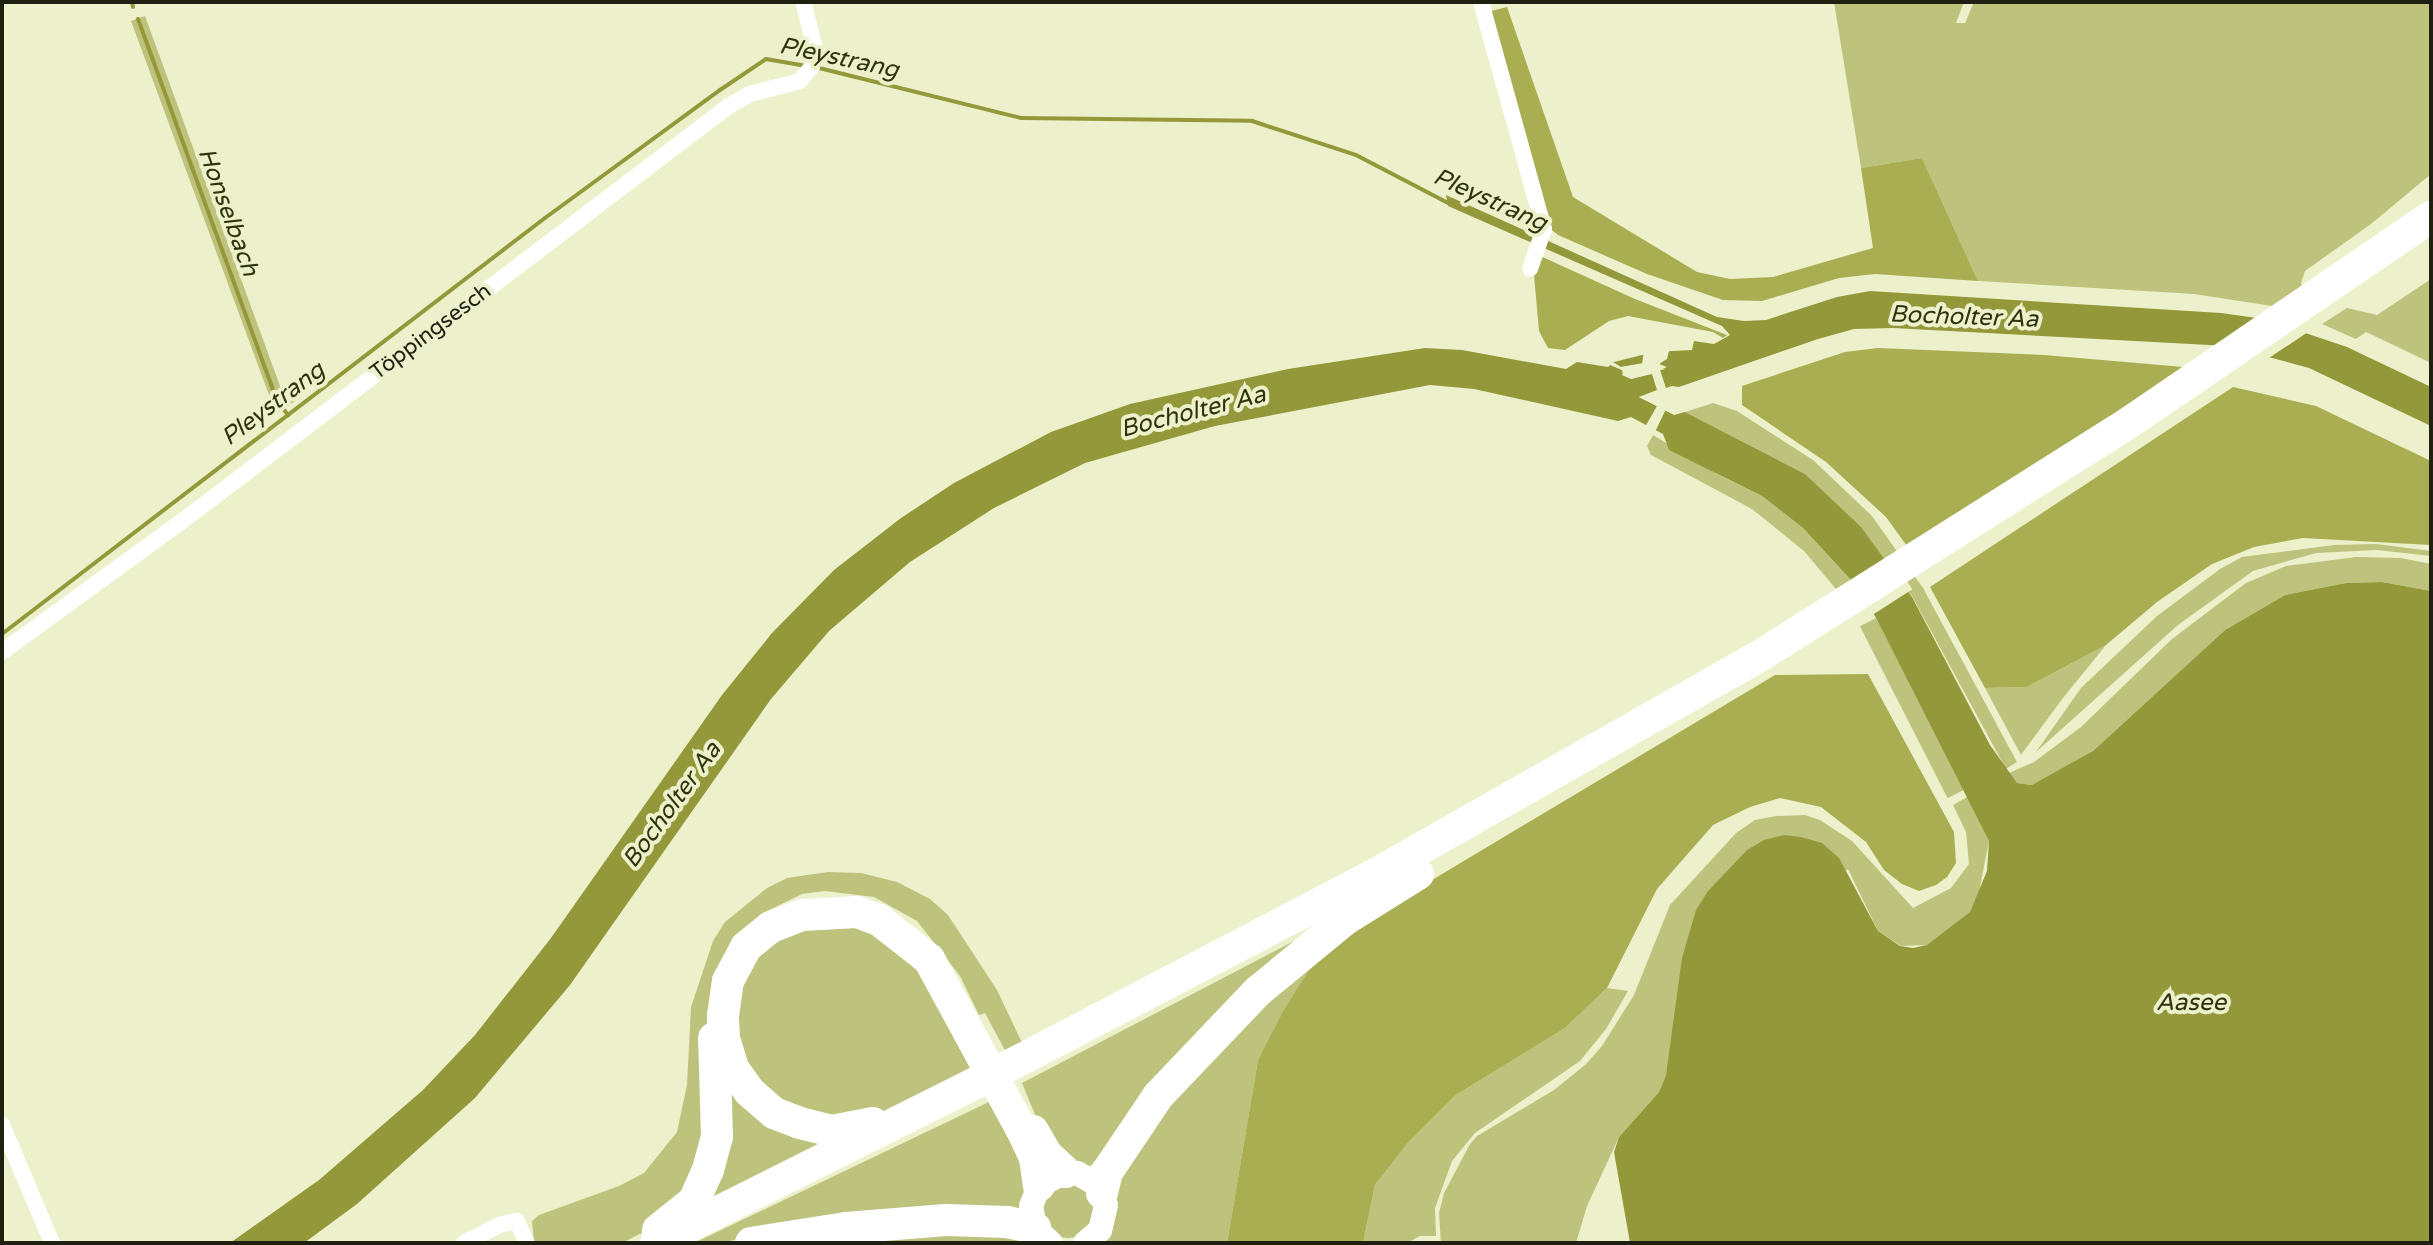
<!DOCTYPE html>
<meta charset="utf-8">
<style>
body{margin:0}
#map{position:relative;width:2433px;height:1245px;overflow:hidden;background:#ecf1cb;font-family:"Varela Round",sans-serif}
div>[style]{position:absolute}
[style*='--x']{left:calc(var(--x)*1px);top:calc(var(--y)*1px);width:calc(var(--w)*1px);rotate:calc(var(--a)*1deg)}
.green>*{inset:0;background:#bdc37d;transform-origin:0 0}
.round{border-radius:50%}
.forest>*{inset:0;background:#a8ae51}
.water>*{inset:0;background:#93993a}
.pier>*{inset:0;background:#ecf1cb;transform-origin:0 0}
.stream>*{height:4px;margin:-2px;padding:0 2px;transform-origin:2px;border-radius:2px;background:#93993a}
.street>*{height:16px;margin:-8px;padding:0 8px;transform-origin:8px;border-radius:8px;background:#fff}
.secondary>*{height:24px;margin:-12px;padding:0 12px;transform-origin:12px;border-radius:12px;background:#fff}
.highway>*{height:32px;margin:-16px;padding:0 16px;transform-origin:16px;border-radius:16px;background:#fff}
span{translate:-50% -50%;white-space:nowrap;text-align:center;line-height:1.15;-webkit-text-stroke:8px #ecf1cb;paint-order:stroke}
.street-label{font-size:22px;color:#1f2012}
.water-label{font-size:24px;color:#31330a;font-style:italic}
.frame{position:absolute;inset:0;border:4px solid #1f2012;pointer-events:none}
</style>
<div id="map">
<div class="green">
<div style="clip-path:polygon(1834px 2px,1964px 2px,1956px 23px,1965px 23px,1974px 2px,2431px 2px,2431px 174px,2371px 224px,2305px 271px,2301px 283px,2305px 294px,2285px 308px,2194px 294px,1978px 281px,1922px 158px,1861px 168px)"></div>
<div style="clip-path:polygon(145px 16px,284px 397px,295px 401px,276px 414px,131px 21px)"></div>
<div style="clip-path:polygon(2431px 279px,2431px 363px,2366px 332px,2356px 339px,2322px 324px,2347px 308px,2377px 315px)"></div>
<div style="clip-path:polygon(1713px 403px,1737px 411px,1813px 460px,1872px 516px,1923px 588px,2017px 762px,2006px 769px,1912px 596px,1805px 474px,1685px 412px)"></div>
<div style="clip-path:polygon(1653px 435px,1717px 474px,1762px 496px,1803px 528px,1855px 585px,1841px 595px,1804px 551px,1752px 509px,1651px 455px,1647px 446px)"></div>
<div style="clip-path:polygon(2376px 544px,2431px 551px,2431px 556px,2377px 550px,2316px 553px,2253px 571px,2178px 625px,2036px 752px,2081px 688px,2157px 616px,2220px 569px,2242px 557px,2334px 545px)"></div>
<div style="clip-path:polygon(2356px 557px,2401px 558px,2431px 564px,2431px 591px,2382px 582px,2346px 583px,2285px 595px,2225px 630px,2093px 751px,2060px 773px,2032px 785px,2017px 783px,2009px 773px,2034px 762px,2081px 727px,2172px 639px,2246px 583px,2286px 566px)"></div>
<div style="left:1876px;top:618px;width:193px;height:18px;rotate:63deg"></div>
<div style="clip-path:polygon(2106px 645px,2063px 698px,2021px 755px,1985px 688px,2027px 687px)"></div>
<div style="clip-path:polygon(1969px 796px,1989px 841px,1979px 892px,1970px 912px,1949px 931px,1927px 945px,1901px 946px,1878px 931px,1848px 869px,1673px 1036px,1666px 1075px,1659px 1092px,1619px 1137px,1587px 1206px,1576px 1243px,1441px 1243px,1439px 1213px,1444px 1193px,1470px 1144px,1477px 1136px,1554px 1090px,1585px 1065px,1602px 1046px,1634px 995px,1670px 905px,1736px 833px,1755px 820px,1776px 816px,1805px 815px,1820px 820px,1852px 841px,1913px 908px,1951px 888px,1969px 864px,1966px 832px,1953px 805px)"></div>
<div style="clip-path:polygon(828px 872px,861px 873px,897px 882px,930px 899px,948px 915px,997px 990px,1024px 1047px,1008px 1056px,985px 1013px,979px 1015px,960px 976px,917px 921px,874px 897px,825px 891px,802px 894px,761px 914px,744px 929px,709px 1147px,663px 1222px,622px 1243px,534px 1243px,532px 1221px,539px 1215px,619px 1186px,644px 1173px,677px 1132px,687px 1085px,691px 1007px,713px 941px,725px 922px,767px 888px,787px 878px)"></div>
<div style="clip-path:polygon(842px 919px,910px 951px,978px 1070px,898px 1107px,856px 1121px,786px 1111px,739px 1064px,729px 1006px,765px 941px)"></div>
<div style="clip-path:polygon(1336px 919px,1100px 1161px,1089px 1166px,1074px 1165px,1046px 1141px,1022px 1083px)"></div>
<div style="clip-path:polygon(1315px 961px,1258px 1060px,1227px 1243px,1104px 1243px,1112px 1230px,1111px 1197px,1151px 1126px,1257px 1010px)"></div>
<div style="clip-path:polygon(1607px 988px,1628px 991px,1606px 1029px,1580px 1061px,1475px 1133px,1452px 1161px,1435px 1208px,1436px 1236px,1420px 1236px,1407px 1243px,1363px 1243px,1375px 1185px,1407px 1144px,1456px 1095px,1565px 1028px)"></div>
<div style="clip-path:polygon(733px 1077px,838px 1135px,672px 1229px)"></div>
<div style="clip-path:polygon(993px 1100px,1031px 1170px,1022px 1217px,852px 1219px,718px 1243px,694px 1243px)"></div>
<div class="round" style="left:1041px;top:1184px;width:54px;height:54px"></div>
<div style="clip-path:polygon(1012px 1235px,1033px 1243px,838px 1243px,886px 1236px)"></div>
</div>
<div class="forest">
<div style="clip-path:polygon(1507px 7px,1573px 197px,1697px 272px,1730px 279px,1773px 277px,1873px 248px,1861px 168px,1922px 158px,1978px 281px,1875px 274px,1839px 278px,1762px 301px,1723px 300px,1647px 274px,1558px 235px,1548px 227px,1487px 12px)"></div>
<div style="clip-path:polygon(1538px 255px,1635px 299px,1727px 335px,1723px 338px,1713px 332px,1628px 316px,1609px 321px,1565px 350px,1548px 348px,1539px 331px,1534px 275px)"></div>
<div style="clip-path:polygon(1878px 348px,2044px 355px,2195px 368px,1912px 553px,1886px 517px,1826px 462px,1742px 405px,1742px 386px,1845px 352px)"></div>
<div style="clip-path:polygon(2233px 387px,2316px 406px,2431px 461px,2431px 545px,2303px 538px,2254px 547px,2212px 564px,2157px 602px,2106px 645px,2027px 687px,1985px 688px,1930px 587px)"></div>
<div style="clip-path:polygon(1868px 674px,1954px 832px,1956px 863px,1947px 877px,1936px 885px,1919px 891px,1902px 884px,1884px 870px,1866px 842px,1821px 807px,1780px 798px,1750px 807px,1713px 825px,1657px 889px,1607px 988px,1565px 1028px,1456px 1095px,1407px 1144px,1375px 1185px,1363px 1243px,1227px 1243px,1258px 1060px,1285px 1008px,1315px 961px,1397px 901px,1775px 675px)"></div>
</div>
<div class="water">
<div style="clip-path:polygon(evenodd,1446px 195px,1717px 317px,1744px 321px,1766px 320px,1837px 297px,1870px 291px,2221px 313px,2264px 319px,2347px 347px,2431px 387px,2431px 426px,2309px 368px,2228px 346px,1893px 328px,1854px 329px,1818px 339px,1679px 387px,1672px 386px,1639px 397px,1674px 415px,1685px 412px,1805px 474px,1861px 527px,1912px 597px,1990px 745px,2017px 783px,2032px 785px,2093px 751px,2225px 630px,2285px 595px,2346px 583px,2382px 582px,2431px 591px,2431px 1243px,1630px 1243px,1614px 1152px,1619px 1137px,1659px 1092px,1666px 1075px,1682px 958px,1696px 910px,1708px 891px,1747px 850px,1764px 840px,1784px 835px,1801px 837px,1822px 843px,1839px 858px,1878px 931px,1900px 946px,1913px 948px,1927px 945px,1970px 912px,1987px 871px,1989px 841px,1876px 618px,1859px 589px,1803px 528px,1762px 496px,1669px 450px,1663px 434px,1631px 417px,1618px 421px,1474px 389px,1430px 385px,1215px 426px,1085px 463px,994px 508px,910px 562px,829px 631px,771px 699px,570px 985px,475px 1098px,357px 1204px,304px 1243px,230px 1243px,319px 1180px,423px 1090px,475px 1035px,551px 938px,722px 695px,772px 633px,834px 570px,901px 518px,954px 483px,1051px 432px,1130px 404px,1288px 369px,1425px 348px,1462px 350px,1566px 369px,1577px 362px,1608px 367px,1614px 362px,1654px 352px,1692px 350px,1694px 341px,1714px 344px,1730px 335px,1722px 326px,1448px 206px,1446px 195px,1660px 360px,1660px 368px,1665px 369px,1631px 379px,1623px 374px,1621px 367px,1660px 360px)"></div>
</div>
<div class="pier">
<div style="clip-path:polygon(2273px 319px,2308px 332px,2266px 360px,2226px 350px)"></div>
<div style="clip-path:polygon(1662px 347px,1669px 351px,1667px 359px,1659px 364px,1667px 367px,1660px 370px,1667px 391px,1648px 398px,1667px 407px,1655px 432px,1645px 427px,1657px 406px,1639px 397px,1657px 390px,1652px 374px,1631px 379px,1622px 375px,1624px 371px,1610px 365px,1613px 362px,1621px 367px,1642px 364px,1644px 350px)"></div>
<div style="left:1896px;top:564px;width:30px;height:49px;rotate:57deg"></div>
</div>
<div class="stream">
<div style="--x:132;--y:2;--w:5;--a:79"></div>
<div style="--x:138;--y:19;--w:406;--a:70"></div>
<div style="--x:277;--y:400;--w:19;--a:54"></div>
<div style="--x:815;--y:67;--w:212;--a:13.9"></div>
<div style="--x:1021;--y:118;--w:231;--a:0.7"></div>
<div style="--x:1252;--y:121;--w:109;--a:18.1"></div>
<div style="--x:1356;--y:155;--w:106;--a:27.5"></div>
<div style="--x:2;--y:634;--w:684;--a:-37.46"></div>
<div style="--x:545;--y:218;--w:217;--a:-36.2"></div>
<div style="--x:720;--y:90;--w:55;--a:-34"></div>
<div style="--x:766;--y:59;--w:41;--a:9.9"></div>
</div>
<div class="street">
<div style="--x:1481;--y:2;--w:236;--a:74.5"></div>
<div style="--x:1544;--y:229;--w:42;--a:109.3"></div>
<div style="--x:2;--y:652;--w:231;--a:-36"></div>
<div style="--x:189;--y:516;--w:678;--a:-37.21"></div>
<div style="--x:729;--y:106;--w:24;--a:-30"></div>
<div style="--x:750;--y:94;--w:52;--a:-14.6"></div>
<div style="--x:800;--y:81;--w:19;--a:-51"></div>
<div style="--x:812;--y:66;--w:18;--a:-81"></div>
<div style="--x:815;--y:48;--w:48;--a:-104.6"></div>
<div style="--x:2;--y:1125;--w:128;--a:67"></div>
<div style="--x:464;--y:1243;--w:39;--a:-27"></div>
<div style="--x:499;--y:1225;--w:18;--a:-13"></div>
<div style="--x:517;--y:1221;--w:24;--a:66"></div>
</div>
<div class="secondary">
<div style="--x:1051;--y:1243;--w:22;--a:-137"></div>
<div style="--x:1035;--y:1228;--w:22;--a:-100"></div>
<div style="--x:1031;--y:1206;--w:22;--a:-68"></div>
<div style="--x:1039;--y:1186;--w:30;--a:-28"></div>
<div style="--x:1065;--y:1172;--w:12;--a:5"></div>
<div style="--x:1077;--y:1173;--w:22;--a:30"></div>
<div style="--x:1096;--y:1184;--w:23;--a:65"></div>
<div style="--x:1106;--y:1205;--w:26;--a:103"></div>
<div style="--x:1100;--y:1230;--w:20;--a:139"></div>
</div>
<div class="highway">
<div style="--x:873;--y:1123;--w:42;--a:169"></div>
<div style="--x:832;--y:1131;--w:33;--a:-166"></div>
<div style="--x:800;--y:1123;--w:28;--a:-159"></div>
<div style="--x:774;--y:1113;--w:33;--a:-139"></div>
<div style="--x:749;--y:1091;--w:28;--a:-125"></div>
<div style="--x:733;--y:1068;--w:31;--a:-107"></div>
<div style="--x:724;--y:1038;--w:22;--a:-93"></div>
<div style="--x:723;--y:1016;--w:35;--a:-82"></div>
<div style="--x:728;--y:981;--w:38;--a:-62"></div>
<div style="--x:746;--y:947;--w:32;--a:-39"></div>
<div style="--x:771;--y:927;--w:33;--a:-21"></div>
<div style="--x:802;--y:915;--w:55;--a:-3.1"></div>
<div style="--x:857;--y:912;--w:23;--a:20"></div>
<div style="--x:879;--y:920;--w:63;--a:38"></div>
<div style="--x:929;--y:959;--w:195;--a:61.5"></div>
<div style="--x:1022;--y:1130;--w:31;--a:65"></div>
<div style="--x:1035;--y:1158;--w:28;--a:82"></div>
<div style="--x:1033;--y:1131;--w:28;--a:60"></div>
<div style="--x:1047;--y:1155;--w:25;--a:43"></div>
<div style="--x:1102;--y:1193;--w:22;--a:-77"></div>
<div style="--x:1107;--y:1172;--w:92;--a:-56.1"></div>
<div style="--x:1158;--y:1096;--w:144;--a:-46.4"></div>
<div style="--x:1257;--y:992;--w:115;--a:-39.4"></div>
<div style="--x:1346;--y:919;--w:85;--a:-32"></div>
<div style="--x:658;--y:1230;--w:46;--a:-38.9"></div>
<div style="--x:694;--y:1201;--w:34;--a:-66"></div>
<div style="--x:708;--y:1170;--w:34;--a:-75"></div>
<div style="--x:717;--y:1137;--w:99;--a:-91.7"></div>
<div style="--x:656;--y:1243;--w:362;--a:-26.6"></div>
<div style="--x:980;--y:1081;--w:437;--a:-27.6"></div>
<div style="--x:1367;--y:879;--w:455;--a:-29.6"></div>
<div style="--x:1763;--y:654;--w:431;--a:-32.3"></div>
<div style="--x:2127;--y:424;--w:368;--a:-34.3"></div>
<div style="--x:751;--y:1243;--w:96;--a:-9"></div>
<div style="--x:846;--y:1228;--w:100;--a:-4.6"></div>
<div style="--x:946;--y:1220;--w:61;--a:1.9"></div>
<div style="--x:1007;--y:1222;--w:29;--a:12"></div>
</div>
<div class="street-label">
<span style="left:431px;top:332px;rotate:-37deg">Töppingsesch</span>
</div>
<div class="water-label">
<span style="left:839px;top:58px;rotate:12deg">Pleystrang</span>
<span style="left:1490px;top:200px;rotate:24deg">Pleystrang</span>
<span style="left:228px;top:212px;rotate:70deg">Honselbach</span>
<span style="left:1964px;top:317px;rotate:2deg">Bocholter Aa</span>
<span style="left:273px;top:404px;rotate:-37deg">Pleystrang</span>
<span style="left:1193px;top:412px;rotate:-14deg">Bocholter Aa</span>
<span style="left:672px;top:805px;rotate:-54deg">Bocholter Aa</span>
<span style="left:2191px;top:1003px">Aasee</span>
</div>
<div class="frame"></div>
</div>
